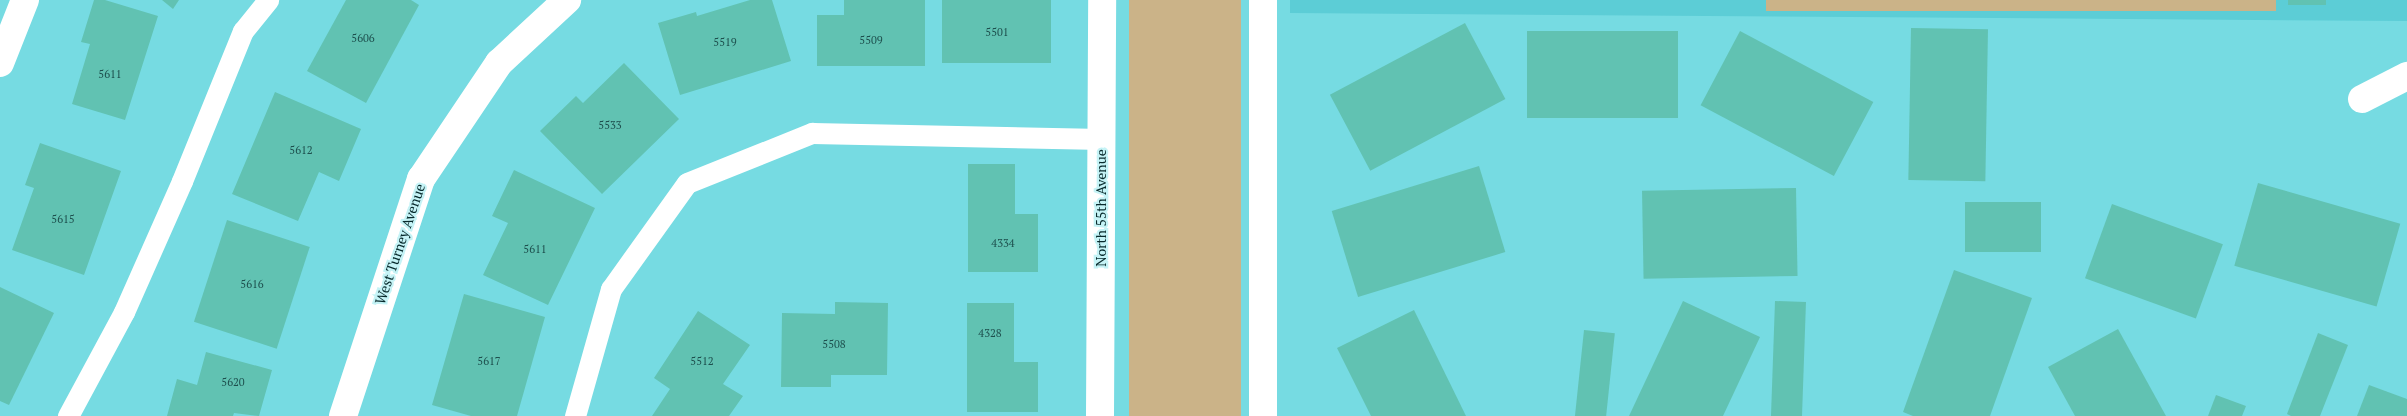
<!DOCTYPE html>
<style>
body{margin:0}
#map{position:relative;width:2407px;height:416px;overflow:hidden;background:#76dbe2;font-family:"PT Serif",serif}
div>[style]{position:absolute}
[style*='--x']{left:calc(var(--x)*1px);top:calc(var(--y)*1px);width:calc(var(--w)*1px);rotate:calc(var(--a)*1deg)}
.built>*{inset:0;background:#5ccdd6}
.green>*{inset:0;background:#cbb388;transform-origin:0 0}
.building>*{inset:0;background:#61c2b2;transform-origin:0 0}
.service>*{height:21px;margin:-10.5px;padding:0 10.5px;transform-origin:10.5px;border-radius:10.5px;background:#fff}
.minor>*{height:28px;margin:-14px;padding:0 14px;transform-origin:14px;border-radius:14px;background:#fff}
.tertiary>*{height:28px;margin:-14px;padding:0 14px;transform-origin:14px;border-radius:14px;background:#fff}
span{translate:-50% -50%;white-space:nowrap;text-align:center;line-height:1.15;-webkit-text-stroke:4.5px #c5f3f6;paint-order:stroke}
.number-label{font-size:11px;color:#1e504e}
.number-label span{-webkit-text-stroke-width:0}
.street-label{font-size:14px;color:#082a2c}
</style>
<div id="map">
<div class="built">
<div style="clip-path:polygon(1290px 0,2407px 0,2407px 21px,1290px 13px)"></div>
</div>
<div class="green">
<div style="left:1129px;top:0;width:112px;height:416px"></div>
<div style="left:1766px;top:0;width:510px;height:11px"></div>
</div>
<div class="building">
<div style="clip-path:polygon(94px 0,105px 0,158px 16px,125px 120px,72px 104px,90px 44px,81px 42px)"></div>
<div style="clip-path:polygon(162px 0,179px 0,173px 9px)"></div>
<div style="clip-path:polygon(346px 0,411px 0,419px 5px,366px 103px,307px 71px)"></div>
<div style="clip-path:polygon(750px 0,772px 0,791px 61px,680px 95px,658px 23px,696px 12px,697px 16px)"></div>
<div style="clip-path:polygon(844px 0,925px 0,925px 66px,817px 66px,817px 15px,844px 15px)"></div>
<div style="left:942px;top:0;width:109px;height:63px"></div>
<div style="left:2288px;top:0;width:38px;height:5px"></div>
<div style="left:1465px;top:23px;width:86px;height:153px;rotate:62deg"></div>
<div style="left:1911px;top:28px;width:77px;height:152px;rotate:1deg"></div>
<div style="left:1527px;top:31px;width:151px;height:87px"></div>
<div style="left:1740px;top:31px;width:151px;height:84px;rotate:28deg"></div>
<div style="clip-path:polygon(624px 63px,679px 119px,602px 194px,540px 131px,576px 96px,583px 103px)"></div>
<div style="clip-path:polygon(275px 92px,361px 129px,339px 181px,319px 172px,298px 221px,232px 194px)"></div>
<div style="clip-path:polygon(40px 143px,121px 171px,84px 275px,12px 250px,34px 188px,25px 185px)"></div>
<div style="clip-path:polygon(968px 164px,1015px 164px,1015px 214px,1038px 214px,1038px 272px,968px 272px)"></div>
<div style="left:1479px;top:166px;width:90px;height:154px;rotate:73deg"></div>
<div style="clip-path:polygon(514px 170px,595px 208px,548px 305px,483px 275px,508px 223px,492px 216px)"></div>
<div style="left:2258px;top:183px;width:148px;height:86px;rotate:16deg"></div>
<div style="left:1796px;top:188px;width:88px;height:154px;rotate:89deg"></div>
<div style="left:1965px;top:202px;width:76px;height:50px"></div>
<div style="left:2112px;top:204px;width:118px;height:79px;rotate:20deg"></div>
<div style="left:227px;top:220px;width:87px;height:107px;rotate:18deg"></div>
<div style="clip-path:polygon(1954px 270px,2032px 298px,1990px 416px,1913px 416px,1903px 412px)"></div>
<div style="clip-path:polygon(0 287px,54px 313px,9px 405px,0 401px)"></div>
<div style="clip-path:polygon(464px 294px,545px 317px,517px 416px,471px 416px,432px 405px)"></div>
<div style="clip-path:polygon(1683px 301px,1760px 337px,1723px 416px,1629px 416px)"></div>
<div style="left:1775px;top:301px;width:31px;height:115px;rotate:2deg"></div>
<div style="clip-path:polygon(835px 302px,888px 303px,887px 375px,831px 375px,831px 387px,781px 387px,782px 313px,835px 314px)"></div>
<div style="clip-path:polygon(967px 303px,1014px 303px,1014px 362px,1038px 362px,1038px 412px,967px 412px)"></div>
<div style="clip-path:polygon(1414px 310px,1466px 416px,1371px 416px,1337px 348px)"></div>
<div style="clip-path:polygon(698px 311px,750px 345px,723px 384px,743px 396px,729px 416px,652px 416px,670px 389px,654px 378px)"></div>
<div style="clip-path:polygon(2118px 329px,2166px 416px,2075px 416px,2048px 367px)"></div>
<div style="left:1584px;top:330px;width:31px;height:87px;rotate:6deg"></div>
<div style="clip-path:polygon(2318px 333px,2348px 345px,2320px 416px,2291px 416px,2287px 414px)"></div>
<div style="clip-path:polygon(206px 352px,272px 370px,259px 416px,234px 413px,233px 416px,167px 416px,177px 379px,197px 385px)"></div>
<div style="clip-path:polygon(2369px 385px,2407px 399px,2407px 416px,2357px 416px)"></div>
<div style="clip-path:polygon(2216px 395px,2246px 406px,2242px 416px,2208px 416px)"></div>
</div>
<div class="service">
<div style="--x:68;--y:416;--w:118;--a:-61.7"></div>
<div style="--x:124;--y:312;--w:143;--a:-66.1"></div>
<div style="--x:182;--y:181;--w:162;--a:-67.9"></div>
<div style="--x:243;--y:31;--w:40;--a:-51"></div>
<div style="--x:575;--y:416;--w:132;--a:-74.2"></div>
<div style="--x:611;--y:289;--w:130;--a:-54.4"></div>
<div style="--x:687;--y:183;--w:135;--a:-21.8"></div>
<div style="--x:812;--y:133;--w:290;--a:1.2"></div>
</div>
<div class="minor">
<div style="--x:0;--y:63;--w:68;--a:-68.4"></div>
<div style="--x:2362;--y:99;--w:51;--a:-27.1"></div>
<div style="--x:343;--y:416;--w:250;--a:-71.8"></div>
<div style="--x:421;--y:179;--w:140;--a:-56.1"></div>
<div style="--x:499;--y:63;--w:93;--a:-42.8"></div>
</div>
<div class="tertiary">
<div style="--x:1100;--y:416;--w:416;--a:-89.7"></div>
<div style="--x:1263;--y:416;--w:416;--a:-90"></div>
</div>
<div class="number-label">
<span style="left:997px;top:32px">5501</span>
<span style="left:363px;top:38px">5606</span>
<span style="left:871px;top:40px">5509</span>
<span style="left:725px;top:42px">5519</span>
<span style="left:110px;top:74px">5611</span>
<span style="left:610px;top:125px">5533</span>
<span style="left:301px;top:150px">5612</span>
<span style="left:63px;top:219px">5615</span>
<span style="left:1003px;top:243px">4334</span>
<span style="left:535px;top:249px">5611</span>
<span style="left:252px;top:284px">5616</span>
<span style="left:990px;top:333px">4328</span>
<span style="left:834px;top:344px">5508</span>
<span style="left:489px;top:361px">5617</span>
<span style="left:702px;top:361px">5512</span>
<span style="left:233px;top:382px">5620</span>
</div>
<div class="street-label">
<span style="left:1101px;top:208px;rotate:-90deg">North 55th Avenue</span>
<span style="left:400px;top:244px;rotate:-71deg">West Turney Avenue</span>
</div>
</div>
